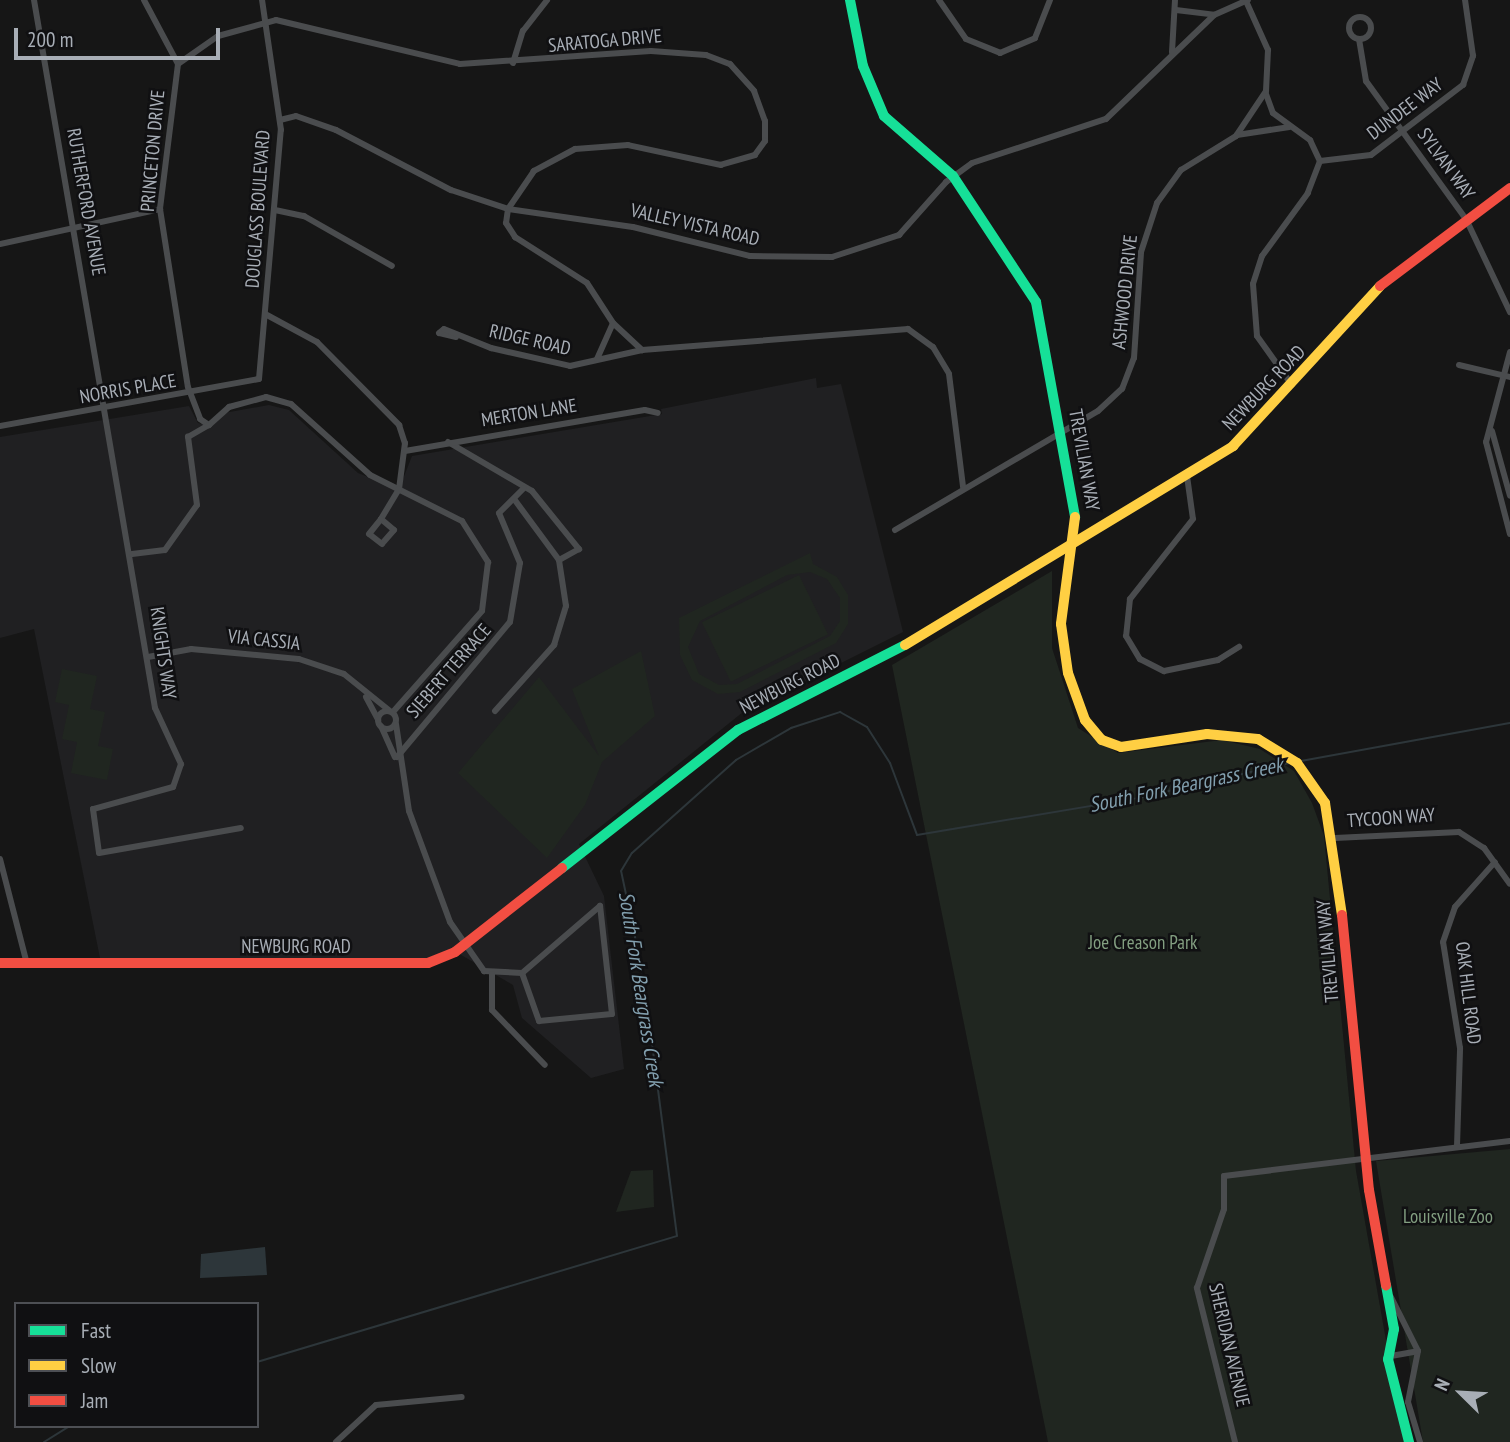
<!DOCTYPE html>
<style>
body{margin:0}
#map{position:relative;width:1510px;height:1442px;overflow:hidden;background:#161616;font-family:"PT Sans Narrow",sans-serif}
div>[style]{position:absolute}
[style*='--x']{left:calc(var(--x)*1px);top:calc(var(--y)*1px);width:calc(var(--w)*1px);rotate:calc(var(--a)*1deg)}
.built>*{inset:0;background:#202022}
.green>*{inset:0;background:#202620;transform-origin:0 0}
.water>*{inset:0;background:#2d363a}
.stream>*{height:2px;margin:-1px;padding:0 1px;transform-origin:1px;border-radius:1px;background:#2d363a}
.street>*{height:6px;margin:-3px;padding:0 3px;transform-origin:3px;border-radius:3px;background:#4a4c4e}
.street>.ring{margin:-3px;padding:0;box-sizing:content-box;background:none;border:6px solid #4a4c4e;border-radius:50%}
.fast>*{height:10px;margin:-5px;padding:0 5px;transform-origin:5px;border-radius:5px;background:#16e098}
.slow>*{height:10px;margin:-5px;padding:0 5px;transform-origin:5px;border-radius:5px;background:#ffcf43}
.jam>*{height:10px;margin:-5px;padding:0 5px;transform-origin:5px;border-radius:5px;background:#f24e42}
span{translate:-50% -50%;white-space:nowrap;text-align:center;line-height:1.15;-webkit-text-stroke:5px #101012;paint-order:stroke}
.street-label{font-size:19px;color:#a8aeb6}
.park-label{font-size:19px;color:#839f81}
.water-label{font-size:21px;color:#829fae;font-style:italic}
.legend{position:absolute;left:14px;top:1302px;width:245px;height:126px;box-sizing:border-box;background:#101012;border:2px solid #4d4f54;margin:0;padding:9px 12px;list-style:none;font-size:21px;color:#a8aeb6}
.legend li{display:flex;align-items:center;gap:14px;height:35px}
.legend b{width:35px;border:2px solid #4d4f54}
.north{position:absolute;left:1426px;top:1358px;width:70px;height:70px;-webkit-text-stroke:5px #101012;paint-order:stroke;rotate:294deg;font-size:19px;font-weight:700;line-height:28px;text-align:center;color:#a8aeb6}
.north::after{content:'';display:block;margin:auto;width:24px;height:32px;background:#a8aeb6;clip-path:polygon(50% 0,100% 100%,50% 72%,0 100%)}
.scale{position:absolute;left:14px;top:28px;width:206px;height:32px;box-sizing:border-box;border:4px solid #a8aeb6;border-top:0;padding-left:9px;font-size:21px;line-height:24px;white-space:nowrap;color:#a8aeb6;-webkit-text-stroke:5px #101012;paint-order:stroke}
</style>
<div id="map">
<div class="built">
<div style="clip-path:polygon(816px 378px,817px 388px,841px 384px,903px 632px,743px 712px,579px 844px,604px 896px,624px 1069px,591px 1078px,522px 1018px,513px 985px,456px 952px,417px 961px,100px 958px,34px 629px,0 638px,0 437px,189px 406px,198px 423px,211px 426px,224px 413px,269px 405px,289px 410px,358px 473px,399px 489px,412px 456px,662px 414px,661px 409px)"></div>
</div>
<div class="green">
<div style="clip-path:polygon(evenodd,810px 553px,813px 564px,837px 577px,848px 595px,848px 624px,836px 643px,740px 692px,718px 694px,692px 680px,680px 655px,679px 618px,810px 553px,810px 572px,827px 579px,840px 598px,840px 621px,830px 636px,737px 684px,719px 685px,699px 674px,688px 647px,700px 621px,787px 575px,810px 572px)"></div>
<div style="clip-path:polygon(1052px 571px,1052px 648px,1078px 728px,1118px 753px,1222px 740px,1260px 749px,1294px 771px,1312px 803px,1324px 836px,1356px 1171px,1404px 1442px,1048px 1442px,892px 665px)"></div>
<div style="left:799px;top:575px;width:66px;height:108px;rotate:64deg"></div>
<div style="clip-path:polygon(641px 651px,655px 716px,602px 762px,585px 805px,547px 858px,458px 773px,539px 677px,599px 756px,572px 689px)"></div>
<div style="clip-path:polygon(62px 669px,97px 676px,90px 709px,105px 712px,98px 746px,113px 749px,107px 780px,71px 773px,77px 742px,62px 739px,69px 705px,55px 702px)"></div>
<div style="clip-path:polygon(1510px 1149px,1510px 1442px,1423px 1442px,1376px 1161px)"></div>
<div style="clip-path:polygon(653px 1170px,654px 1207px,616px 1212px,631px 1171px)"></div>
</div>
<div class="water">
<div style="clip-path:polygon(265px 1247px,267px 1275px,200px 1278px,201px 1254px)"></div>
</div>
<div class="stream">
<div style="--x:1301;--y:761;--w:212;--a:-10.3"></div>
<div style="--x:257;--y:1362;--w:438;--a:-16.7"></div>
<div style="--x:677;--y:1236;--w:263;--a:-97.4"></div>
<div style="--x:643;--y:975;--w:106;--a:-101.9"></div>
<div style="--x:621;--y:871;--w:21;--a:-59"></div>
<div style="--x:632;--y:853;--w:140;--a:-41.8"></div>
<div style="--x:736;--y:760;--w:64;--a:-30.2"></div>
<div style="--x:791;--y:728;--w:52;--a:-18.1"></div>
<div style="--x:840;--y:712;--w:31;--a:29"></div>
<div style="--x:867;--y:727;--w:43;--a:57.4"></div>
<div style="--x:890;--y:763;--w:77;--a:69.4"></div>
<div style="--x:917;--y:835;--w:225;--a:-9.5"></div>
<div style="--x:1139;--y:798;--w:154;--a:-13.1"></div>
<div style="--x:44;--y:1442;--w:31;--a:-32"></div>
</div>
<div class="street">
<div style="--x:34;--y:0;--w:718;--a:80.3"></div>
<div style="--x:155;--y:708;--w:62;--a:65.1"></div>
<div style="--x:181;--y:764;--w:24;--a:109"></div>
<div style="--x:173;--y:787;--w:83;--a:164.6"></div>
<div style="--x:93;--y:809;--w:44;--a:82.2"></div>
<div style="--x:99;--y:853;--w:144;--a:-10"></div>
<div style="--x:144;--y:0;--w:72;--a:62"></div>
<div style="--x:178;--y:64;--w:146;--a:97.1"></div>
<div style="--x:160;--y:209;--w:180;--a:81.1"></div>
<div style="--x:188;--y:387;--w:34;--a:69"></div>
<div style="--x:200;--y:419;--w:11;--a:34"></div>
<div style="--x:209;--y:425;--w:27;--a:-42"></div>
<div style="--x:229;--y:407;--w:38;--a:-15"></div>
<div style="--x:266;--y:397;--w:26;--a:16"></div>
<div style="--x:291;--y:404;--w:106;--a:41.9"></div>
<div style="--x:370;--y:475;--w:103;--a:26.6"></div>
<div style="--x:462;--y:521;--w:49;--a:57.6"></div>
<div style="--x:488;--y:562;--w:49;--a:97"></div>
<div style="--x:482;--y:611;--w:135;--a:131.4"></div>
<div style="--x:939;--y:0;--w:47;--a:55.3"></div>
<div style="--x:966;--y:39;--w:37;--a:22"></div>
<div style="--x:1000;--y:53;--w:38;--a:-23"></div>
<div style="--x:1035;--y:38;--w:41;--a:-68.5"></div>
<div style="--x:1176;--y:10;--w:38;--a:7"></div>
<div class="ring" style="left:1349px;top:17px;width:16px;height:16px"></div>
<div style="--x:1359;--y:39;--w:43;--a:80.5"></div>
<div style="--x:1366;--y:81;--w:170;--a:54.1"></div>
<div style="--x:1466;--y:219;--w:103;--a:64.7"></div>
<div style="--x:1172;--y:52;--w:52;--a:-86.7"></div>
<div style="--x:513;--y:63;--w:34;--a:-73"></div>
<div style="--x:523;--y:31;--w:39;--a:-52"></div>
<div style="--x:178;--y:64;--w:49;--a:-35"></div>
<div style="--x:218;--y:36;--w:60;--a:-15.4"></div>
<div style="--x:276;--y:20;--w:189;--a:13.4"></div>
<div style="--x:460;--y:64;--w:191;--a:-3.9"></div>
<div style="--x:651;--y:51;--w:55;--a:4.2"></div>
<div style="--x:706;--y:55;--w:26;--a:21"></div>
<div style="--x:730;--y:64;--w:36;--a:48"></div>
<div style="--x:754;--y:91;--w:32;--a:70"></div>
<div style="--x:765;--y:121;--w:20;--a:90"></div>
<div style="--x:765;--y:141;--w:17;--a:126"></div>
<div style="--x:755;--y:155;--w:35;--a:164"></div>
<div style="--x:721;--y:165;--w:95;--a:-167.9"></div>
<div style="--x:628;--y:145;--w:53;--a:175.7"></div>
<div style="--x:575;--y:149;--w:47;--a:151.8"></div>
<div style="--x:534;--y:171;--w:46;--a:124.4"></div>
<div style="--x:508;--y:209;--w:14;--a:98"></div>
<div style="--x:506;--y:223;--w:17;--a:57"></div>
<div style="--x:515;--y:237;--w:85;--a:32.6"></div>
<div style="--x:587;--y:283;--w:48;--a:57"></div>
<div style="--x:613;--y:323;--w:40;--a:43"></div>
<div style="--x:1266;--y:94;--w:20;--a:70"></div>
<div style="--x:1273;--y:113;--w:46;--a:36.1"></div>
<div style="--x:1310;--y:140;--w:23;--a:65"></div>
<div style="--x:1320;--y:161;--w:34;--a:111"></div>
<div style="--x:1308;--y:193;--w:78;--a:126.1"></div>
<div style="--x:1262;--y:256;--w:29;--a:108"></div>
<div style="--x:1253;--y:284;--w:52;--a:85.6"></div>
<div style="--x:1257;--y:336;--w:60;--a:54.5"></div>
<div style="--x:280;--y:120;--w:16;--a:-14"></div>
<div style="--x:296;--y:116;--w:42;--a:19.3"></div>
<div style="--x:336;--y:130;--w:130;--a:27.6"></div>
<div style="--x:451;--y:190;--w:60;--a:18.4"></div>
<div style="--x:508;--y:209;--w:126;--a:8.2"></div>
<div style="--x:633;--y:227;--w:121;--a:13.9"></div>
<div style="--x:750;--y:256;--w:82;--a:0.7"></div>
<div style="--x:832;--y:257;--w:71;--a:-18.2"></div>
<div style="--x:899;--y:235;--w:71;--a:-48.4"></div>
<div style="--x:946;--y:182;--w:32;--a:-36"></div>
<div style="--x:972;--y:163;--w:141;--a:-18.2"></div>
<div style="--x:1106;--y:119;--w:150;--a:-43.9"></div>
<div style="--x:1214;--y:15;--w:37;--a:-24"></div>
<div style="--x:1237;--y:135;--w:53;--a:-8.7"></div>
<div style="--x:1320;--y:161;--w:51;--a:-6.7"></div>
<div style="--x:1371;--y:155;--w:116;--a:-37.3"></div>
<div style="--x:1463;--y:85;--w:31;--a:-71"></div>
<div style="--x:1473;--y:56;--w:57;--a:-98.1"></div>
<div style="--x:275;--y:210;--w:30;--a:12"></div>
<div style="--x:304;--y:216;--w:101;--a:29.6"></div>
<div style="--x:0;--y:244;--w:164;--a:-12.3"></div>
<div style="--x:267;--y:315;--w:57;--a:28.4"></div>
<div style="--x:317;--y:342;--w:117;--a:45.3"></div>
<div style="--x:399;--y:425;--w:19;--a:72"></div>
<div style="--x:405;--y:443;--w:46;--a:97.4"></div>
<div style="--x:399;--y:489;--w:35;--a:121"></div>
<div style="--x:381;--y:519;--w:17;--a:40"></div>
<div style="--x:394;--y:530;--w:18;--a:131"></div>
<div style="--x:382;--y:544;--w:16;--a:-142"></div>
<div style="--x:369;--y:534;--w:19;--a:-51"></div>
<div style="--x:456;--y:337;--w:17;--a:-167"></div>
<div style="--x:439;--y:333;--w:6;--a:-39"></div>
<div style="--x:444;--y:329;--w:51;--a:22"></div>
<div style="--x:491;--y:348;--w:81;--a:12.8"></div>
<div style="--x:570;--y:366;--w:74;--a:-12.5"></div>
<div style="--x:642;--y:350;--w:267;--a:-4.5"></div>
<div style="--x:908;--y:329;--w:31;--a:36"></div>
<div style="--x:933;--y:347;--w:31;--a:59"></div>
<div style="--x:949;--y:374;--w:114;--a:82.9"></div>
<div style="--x:1510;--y:352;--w:93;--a:104.9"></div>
<div style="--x:1486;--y:442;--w:95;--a:75.4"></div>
<div style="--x:597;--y:359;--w:39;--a:-66"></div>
<div style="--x:1459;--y:365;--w:52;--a:13.2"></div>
<div style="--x:0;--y:426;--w:263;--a:-10.3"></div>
<div style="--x:259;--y:379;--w:250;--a:-85"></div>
<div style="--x:281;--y:130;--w:131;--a:-98.3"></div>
<div style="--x:1492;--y:431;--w:67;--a:74.5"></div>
<div style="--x:448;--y:442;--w:97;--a:30.3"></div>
<div style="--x:532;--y:491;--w:75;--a:51"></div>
<div style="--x:579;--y:549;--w:23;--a:151"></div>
<div style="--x:405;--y:451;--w:243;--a:-9.7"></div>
<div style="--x:645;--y:410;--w:13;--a:13"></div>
<div style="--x:1187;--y:476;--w:43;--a:82.1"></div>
<div style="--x:1193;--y:519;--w:102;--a:128.2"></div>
<div style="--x:1130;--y:599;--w:37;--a:96"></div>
<div style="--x:1126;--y:636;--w:27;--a:59"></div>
<div style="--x:1140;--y:659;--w:27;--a:27"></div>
<div style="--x:1164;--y:671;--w:55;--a:-11.5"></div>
<div style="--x:1218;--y:660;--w:25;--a:-32"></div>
<div style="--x:895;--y:530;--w:235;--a:-30.4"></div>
<div style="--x:1098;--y:411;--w:33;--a:-43"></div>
<div style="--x:1122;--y:389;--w:33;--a:-69"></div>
<div style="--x:1134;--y:358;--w:106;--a:-86.2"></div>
<div style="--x:1141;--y:252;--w:52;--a:-71.9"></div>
<div style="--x:1157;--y:203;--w:41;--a:-54"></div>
<div style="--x:1181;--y:170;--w:65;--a:-31.7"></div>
<div style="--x:1236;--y:136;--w:54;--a:-56.3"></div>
<div style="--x:1266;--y:91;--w:41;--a:-87.2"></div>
<div style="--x:1268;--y:50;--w:54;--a:-114.2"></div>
<div style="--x:132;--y:554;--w:33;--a:-7"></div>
<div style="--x:165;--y:550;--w:55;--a:-54.6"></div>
<div style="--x:197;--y:505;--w:69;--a:-97.5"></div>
<div style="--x:188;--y:437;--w:24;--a:-30"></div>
<div style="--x:148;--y:657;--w:44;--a:-10.5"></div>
<div style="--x:191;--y:649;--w:108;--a:5.3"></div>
<div style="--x:299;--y:659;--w:47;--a:18.4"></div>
<div style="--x:344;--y:674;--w:59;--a:38.8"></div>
<div style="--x:366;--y:697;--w:26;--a:62"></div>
<div class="ring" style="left:378px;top:711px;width:12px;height:12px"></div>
<div style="--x:495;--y:711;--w:89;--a:-48.2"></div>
<div style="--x:554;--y:645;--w:41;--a:-72.9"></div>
<div style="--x:566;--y:606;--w:47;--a:-98.7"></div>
<div style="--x:559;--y:560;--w:76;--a:-126.4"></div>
<div style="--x:396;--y:724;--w:88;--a:81.5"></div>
<div style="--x:409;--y:811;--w:118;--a:69.7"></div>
<div style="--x:450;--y:922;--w:60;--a:55.2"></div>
<div style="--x:484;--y:971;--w:38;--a:3"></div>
<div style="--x:522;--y:973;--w:51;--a:70.5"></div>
<div style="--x:539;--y:1021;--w:73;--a:-5.5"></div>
<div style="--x:612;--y:1014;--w:109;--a:-96.3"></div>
<div style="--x:600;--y:906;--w:103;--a:139.3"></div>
<div style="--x:381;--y:726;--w:34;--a:66"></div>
<div style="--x:397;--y:757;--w:176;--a:-50.1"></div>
<div style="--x:510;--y:622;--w:60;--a:-80.4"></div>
<div style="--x:520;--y:563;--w:54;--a:-112.8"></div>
<div style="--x:499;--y:513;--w:35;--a:-45"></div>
<div style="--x:1335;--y:838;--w:124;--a:-2.8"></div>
<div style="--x:1459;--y:832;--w:30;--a:33"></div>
<div style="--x:1484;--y:848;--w:44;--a:54.2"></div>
<div style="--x:0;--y:859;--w:108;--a:75.6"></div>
<div style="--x:492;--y:974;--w:36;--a:90"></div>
<div style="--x:492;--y:1010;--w:76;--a:46.1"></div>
<div style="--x:1457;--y:1146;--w:98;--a:-88.2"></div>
<div style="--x:1460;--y:1048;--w:107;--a:-99.1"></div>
<div style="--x:1443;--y:942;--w:37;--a:-71"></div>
<div style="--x:1455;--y:907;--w:60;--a:-48.4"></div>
<div style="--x:1391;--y:1297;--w:60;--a:63.4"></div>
<div style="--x:1418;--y:1351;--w:52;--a:101.1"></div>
<div style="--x:1408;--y:1402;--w:42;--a:73.3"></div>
<div style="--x:1391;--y:1356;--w:27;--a:-10"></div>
<div style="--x:336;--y:1442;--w:54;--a:-42.8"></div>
<div style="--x:376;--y:1405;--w:86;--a:-5.3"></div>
<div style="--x:1235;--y:1442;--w:159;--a:-103.9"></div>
<div style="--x:1197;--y:1288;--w:83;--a:-71.1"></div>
<div style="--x:1224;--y:1209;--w:33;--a:-90"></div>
<div style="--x:1224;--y:1176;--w:288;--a:-7"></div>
</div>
<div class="fast">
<div style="--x:850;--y:0;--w:67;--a:78.9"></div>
<div style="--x:863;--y:66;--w:54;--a:67.2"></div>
<div style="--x:884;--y:116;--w:91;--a:41"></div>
<div style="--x:953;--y:176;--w:151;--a:56.6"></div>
<div style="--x:1036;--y:302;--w:219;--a:79.7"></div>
<div style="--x:562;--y:868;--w:224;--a:-38.1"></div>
<div style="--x:738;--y:730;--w:187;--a:-27"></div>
<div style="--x:1386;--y:1285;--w:45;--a:79.7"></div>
<div style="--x:1394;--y:1329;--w:31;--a:101"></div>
<div style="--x:1388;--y:1359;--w:86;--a:75.8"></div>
</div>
<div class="slow">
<div style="--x:1075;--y:517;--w:108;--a:97.5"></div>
<div style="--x:1061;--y:624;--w:49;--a:81.9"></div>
<div style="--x:1068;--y:673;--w:50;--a:70.1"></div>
<div style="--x:1085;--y:720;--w:26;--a:50"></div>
<div style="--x:1102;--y:740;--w:20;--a:20"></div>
<div style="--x:1121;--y:747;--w:87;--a:-8.6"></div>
<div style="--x:1207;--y:734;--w:51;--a:5.6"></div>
<div style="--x:1258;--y:739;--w:46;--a:31.6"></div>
<div style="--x:1297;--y:763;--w:49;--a:55"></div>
<div style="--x:1325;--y:803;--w:113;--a:81.4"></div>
<div style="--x:905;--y:645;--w:384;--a:-31.2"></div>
<div style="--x:1233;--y:446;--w:217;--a:-47.4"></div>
</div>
<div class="jam">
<div style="--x:1380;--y:286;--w:163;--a:-37"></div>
<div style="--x:1342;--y:915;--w:276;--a:84.4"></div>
<div style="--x:1369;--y:1190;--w:97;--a:79.9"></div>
<div style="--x:0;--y:963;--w:428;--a:0"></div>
<div style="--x:428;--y:963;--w:29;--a:-22"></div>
<div style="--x:455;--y:952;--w:136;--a:-38.1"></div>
</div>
<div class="street-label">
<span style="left:605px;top:41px;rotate:-5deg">SARATOGA DRIVE</span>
<span style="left:1405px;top:109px;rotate:-37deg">DUNDEE WAY</span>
<span style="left:153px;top:151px;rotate:-85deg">PRINCETON DRIVE</span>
<span style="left:1446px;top:164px;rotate:54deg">SYLVAN WAY</span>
<span style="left:86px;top:202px;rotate:80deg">RUTHERFORD AVENUE</span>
<span style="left:258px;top:209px;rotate:-86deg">DOUGLASS BOULEVARD</span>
<span style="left:695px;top:225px;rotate:13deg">VALLEY VISTA ROAD</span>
<span style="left:1125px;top:292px;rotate:-84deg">ASHWOOD DRIVE</span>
<span style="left:530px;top:340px;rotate:13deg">RIDGE ROAD</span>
<span style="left:1264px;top:388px;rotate:-46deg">NEWBURG ROAD</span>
<span style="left:128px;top:389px;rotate:-10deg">NORRIS PLACE</span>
<span style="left:529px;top:413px;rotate:-9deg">MERTON LANE</span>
<span style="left:1084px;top:460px;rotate:80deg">TREVILIAN WAY</span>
<span style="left:264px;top:640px;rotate:6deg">VIA CASSIA</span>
<span style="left:163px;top:653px;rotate:82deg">KNIGHTS WAY</span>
<span style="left:449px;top:671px;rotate:-49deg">SIEBERT TERRACE</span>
<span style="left:790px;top:684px;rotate:-27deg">NEWBURG ROAD</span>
<span style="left:1391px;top:818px;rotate:-4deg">TYCOON WAY</span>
<span style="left:296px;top:947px">NEWBURG ROAD</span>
<span style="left:1328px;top:951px;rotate:-95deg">TREVILIAN WAY</span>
<span style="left:1468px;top:993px;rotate:83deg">OAK HILL ROAD</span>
<span style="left:1229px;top:1345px;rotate:77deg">SHERIDAN AVENUE</span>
</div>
<div class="park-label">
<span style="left:1143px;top:943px">Joe Creason Park</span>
<span style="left:1448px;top:1217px">Louisville Zoo</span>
</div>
<div class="water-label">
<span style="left:1186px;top:785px;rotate:-12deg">South Fork Beargrass Creek</span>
<span style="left:641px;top:989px;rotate:81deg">South Fork Beargrass Creek</span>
</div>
<ul class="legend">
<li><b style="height:9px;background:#16e098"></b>Fast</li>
<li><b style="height:9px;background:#ffcf43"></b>Slow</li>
<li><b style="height:9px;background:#f24e42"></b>Jam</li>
</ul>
<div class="north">N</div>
<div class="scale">200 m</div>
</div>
